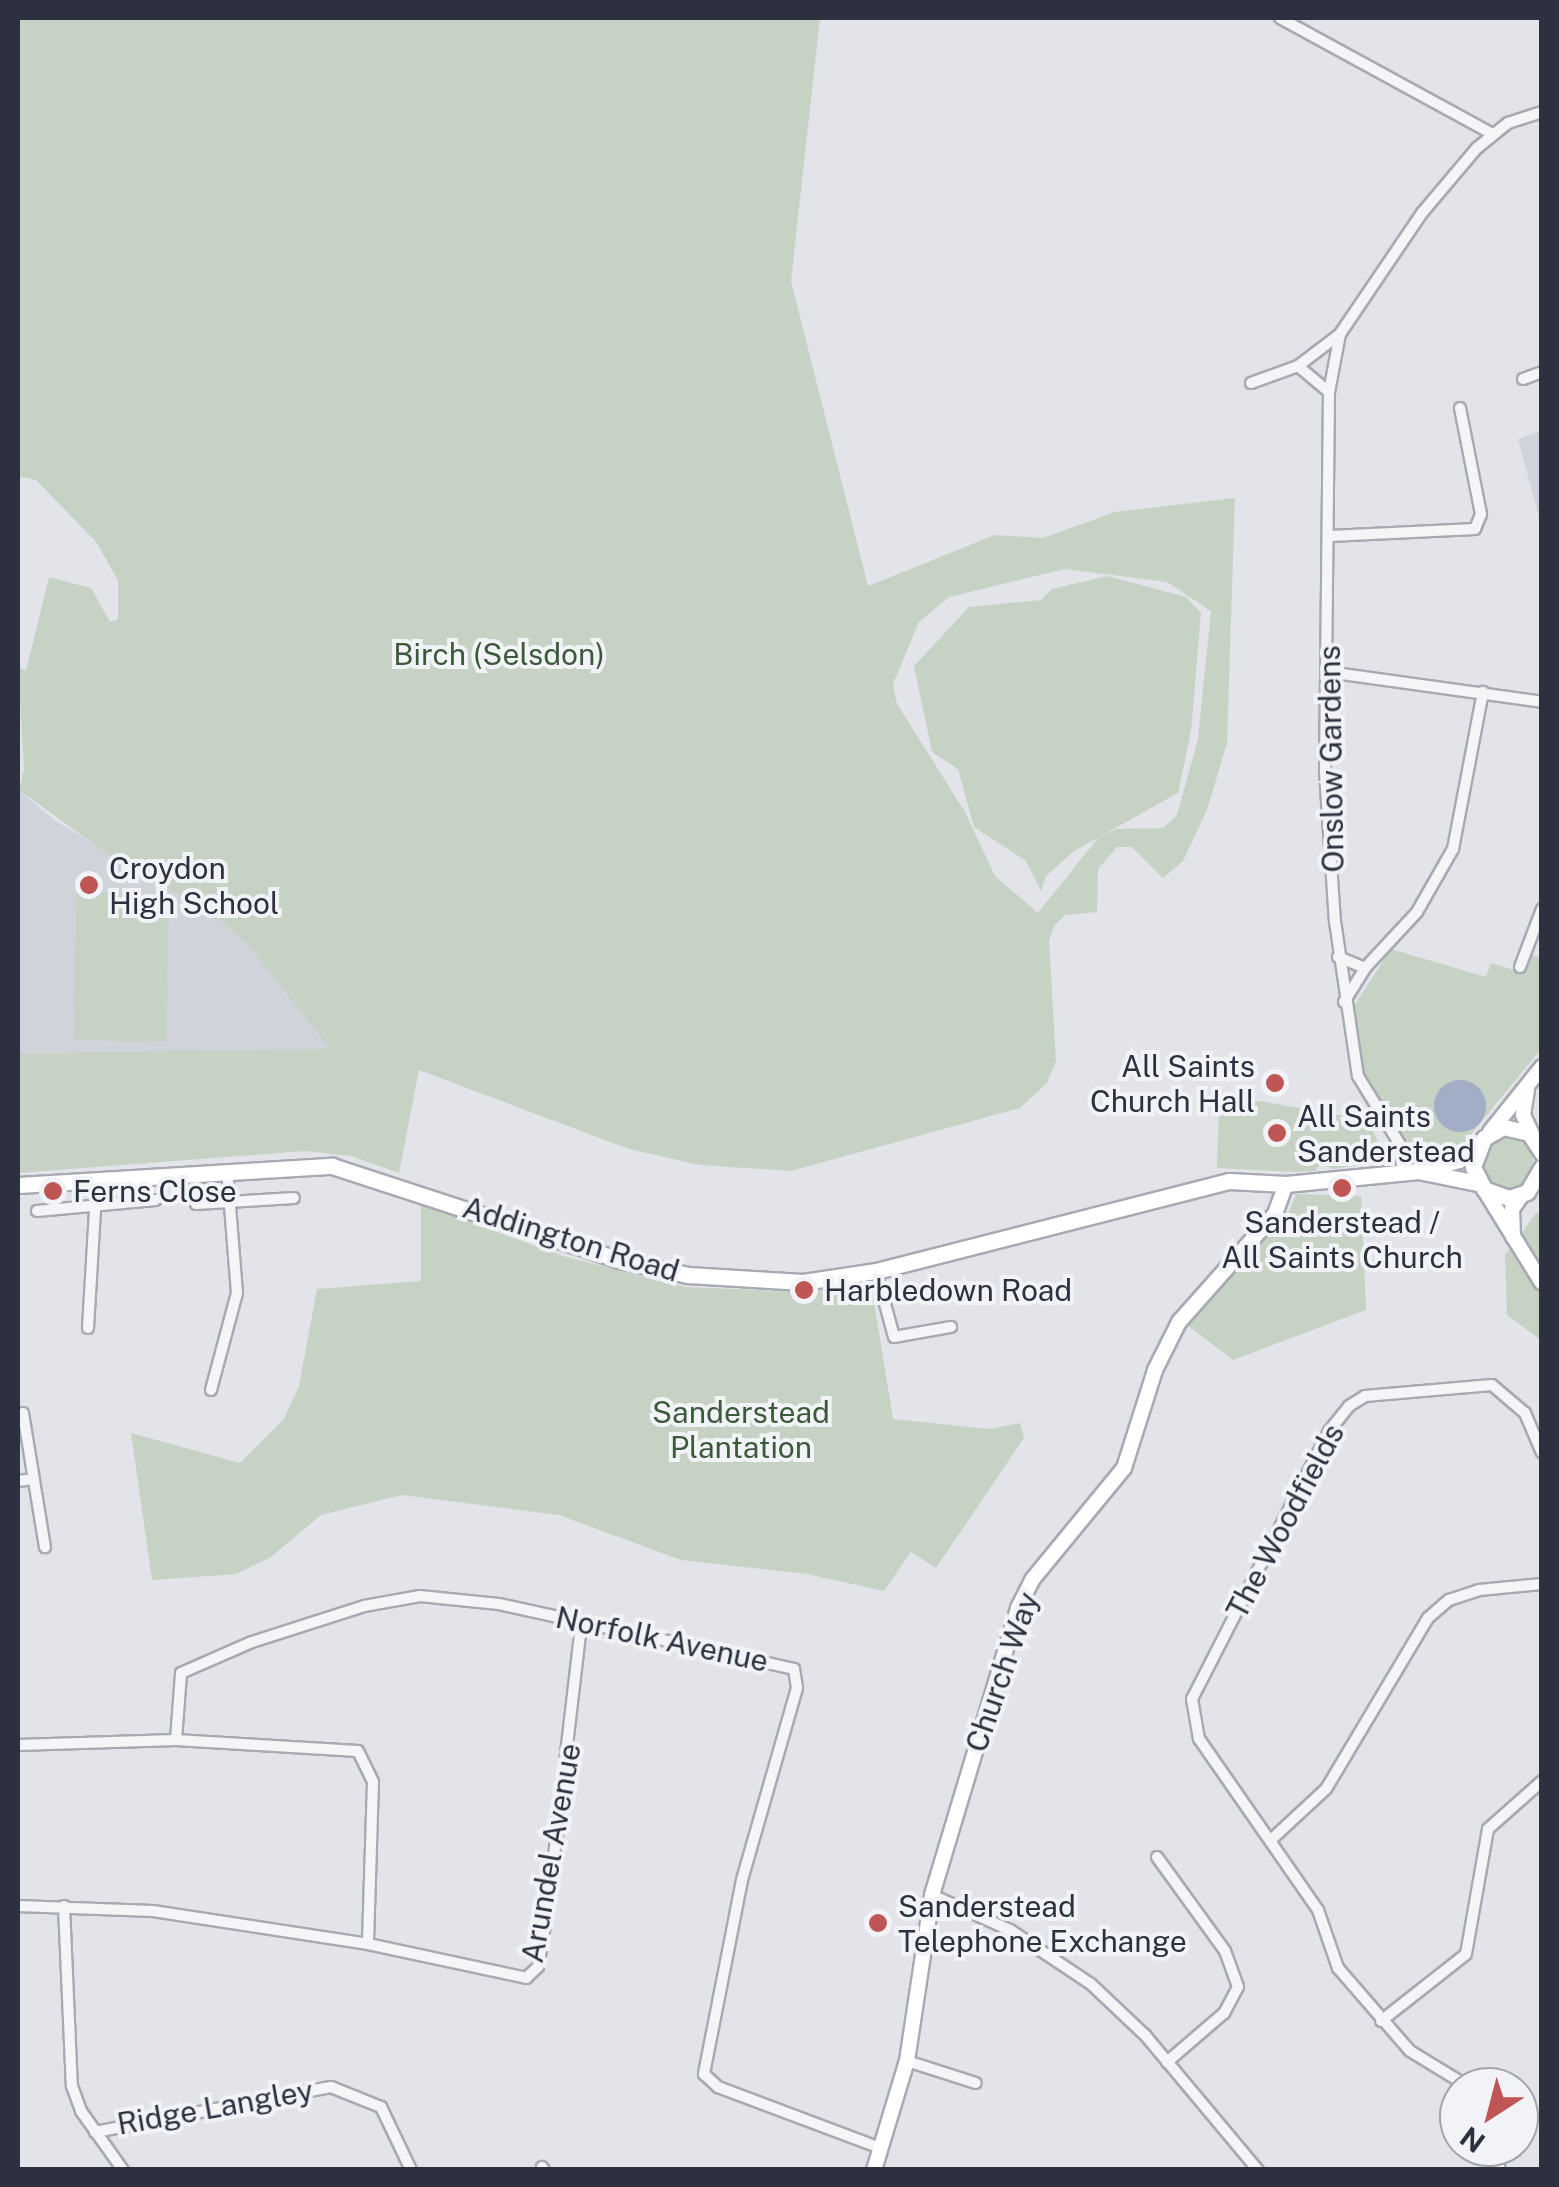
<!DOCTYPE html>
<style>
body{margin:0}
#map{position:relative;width:1559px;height:2187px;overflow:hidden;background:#e2e4e9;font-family:"Public Sans",sans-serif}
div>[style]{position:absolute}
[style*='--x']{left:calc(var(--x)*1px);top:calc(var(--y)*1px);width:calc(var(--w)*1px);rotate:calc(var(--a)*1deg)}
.built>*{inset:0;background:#d1d3db}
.green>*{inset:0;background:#c6d2c4;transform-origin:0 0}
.round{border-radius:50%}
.water>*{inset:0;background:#a1aec5}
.roads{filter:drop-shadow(2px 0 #a8aab3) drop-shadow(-2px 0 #a8aab3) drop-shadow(0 2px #a8aab3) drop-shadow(0 -2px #a8aab3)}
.street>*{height:10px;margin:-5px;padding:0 5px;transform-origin:5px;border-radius:5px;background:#f5f5f8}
.secondary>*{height:14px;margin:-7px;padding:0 7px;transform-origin:7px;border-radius:7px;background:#fff}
.primary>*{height:15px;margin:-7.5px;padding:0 7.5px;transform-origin:7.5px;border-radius:7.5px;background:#fff}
.dots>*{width:28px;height:28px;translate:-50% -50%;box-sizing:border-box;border:5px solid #f2f3f7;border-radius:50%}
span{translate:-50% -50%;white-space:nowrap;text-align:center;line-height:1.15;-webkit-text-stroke:8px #f2f3f7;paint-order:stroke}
.park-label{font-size:30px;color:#3c5a3b}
.street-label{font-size:30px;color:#2c303f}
.poi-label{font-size:30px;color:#2c303f}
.left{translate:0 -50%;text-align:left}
.right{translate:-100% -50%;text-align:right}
.frame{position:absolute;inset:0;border:20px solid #2c303f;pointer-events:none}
.north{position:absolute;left:1439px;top:2067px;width:100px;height:100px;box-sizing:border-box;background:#f2f3f7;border:2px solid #a3a5ad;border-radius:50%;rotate:216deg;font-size:28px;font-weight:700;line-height:40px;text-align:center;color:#2c303f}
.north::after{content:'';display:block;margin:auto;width:35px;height:45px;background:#c05556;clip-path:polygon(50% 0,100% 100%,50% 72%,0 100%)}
</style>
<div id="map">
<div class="built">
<div style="clip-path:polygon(1541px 431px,1542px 525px,1541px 525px,1518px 439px)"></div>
<div style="clip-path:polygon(18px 770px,19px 790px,54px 820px,210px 912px,246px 943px,331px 1050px,18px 1053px)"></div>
</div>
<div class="green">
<div style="clip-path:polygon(evenodd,18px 18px,820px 18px,791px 281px,868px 586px,995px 535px,1043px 538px,1115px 512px,1235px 498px,1227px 743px,1207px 810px,1183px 861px,1163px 878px,1132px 847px,1117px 847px,1098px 869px,1097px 912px,1065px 915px,1055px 925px,1049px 940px,1056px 1061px,1047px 1083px,1020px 1108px,791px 1171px,700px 1165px,629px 1149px,419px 1070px,399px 1173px,351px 1156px,306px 1151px,18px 1173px,18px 1053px,330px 1049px,246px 943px,210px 912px,112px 857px,19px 790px,24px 769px,18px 666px,26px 671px,49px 577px,91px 588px,110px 622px,118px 619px,118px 580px,96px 542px,36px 480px,18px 476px,18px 18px,1065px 569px,1167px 582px,1211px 611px,1198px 739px,1177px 815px,1163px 828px,1116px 829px,1098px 838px,1038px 913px,995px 876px,965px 812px,897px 704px,893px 684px,919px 622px,949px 597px,1065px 569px)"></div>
<div style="clip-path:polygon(1107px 576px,1186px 597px,1201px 613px,1191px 731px,1178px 793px,1074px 851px,1046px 876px,1041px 891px,1026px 861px,974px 827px,958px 769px,932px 752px,914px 666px,969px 607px,1041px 600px,1052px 589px)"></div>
<div style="left:76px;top:893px;width:93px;height:147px;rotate:1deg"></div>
<div style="clip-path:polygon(1391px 949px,1486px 977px,1491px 963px,1524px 973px,1530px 954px,1541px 958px,1541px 1049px,1464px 1143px,1416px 1163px,1364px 1071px,1350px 1012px)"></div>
<div style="clip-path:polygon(1259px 1101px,1367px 1120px,1388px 1161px,1332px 1169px,1321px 1163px,1315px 1171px,1293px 1172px,1217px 1168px,1219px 1103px)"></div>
<div class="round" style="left:1481px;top:1137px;width:52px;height:52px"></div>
<div style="clip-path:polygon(1296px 1194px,1361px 1196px,1366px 1310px,1233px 1360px,1187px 1325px,1221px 1279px,1289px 1212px)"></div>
<div style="clip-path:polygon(421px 1204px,563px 1256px,685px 1287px,808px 1292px,871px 1283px,893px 1419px,989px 1429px,1020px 1423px,1024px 1438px,936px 1568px,911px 1552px,884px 1591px,807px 1574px,681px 1560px,559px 1515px,402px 1495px,321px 1515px,271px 1557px,236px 1574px,152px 1580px,131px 1433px,240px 1463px,284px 1419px,299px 1386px,317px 1289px,421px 1281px)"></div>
<div style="clip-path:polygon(1537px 1212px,1542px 1218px,1541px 1340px,1507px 1315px,1505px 1255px)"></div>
</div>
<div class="water">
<div class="round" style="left:1434px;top:1080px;width:52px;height:52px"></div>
</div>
<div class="roads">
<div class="street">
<div style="--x:1280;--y:18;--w:240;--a:28.6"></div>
<div style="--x:1340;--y:334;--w:59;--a:100.7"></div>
<div style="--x:1329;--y:392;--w:380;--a:90.6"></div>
<div style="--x:1325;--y:772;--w:149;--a:86.2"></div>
<div style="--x:1335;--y:921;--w:157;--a:81.6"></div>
<div style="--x:1358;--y:1076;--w:79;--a:58.5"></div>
<div style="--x:1399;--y:1143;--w:28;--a:82"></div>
<div style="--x:1298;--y:366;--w:40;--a:40"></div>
<div style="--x:1523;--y:379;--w:20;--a:-20"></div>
<div style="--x:1251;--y:383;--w:50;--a:-19.9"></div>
<div style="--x:1298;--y:366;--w:53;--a:-37.3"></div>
<div style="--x:1340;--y:334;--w:146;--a:-55.9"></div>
<div style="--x:1422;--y:213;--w:85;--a:-49.8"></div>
<div style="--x:1477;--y:148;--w:40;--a:-39"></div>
<div style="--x:1508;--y:123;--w:36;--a:-18"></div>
<div style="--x:1330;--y:536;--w:145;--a:-2.8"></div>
<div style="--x:1475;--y:529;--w:16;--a:-68"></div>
<div style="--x:1481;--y:514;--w:108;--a:-101.2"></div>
<div style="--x:1327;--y:672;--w:217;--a:7.9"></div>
<div style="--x:1338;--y:957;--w:29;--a:22"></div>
<div style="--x:1520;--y:967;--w:62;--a:-69.2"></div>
<div style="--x:1344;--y:1002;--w:40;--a:-58"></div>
<div style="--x:1365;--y:968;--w:76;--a:-47.1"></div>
<div style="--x:1417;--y:912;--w:73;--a:-60.3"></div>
<div style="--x:1453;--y:849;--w:160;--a:-79.2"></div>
<div style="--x:196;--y:1204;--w:98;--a:-3.5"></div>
<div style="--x:37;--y:1211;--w:119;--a:-5.3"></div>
<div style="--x:876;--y:1271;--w:68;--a:74.7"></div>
<div style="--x:894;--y:1337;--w:58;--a:-10"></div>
<div style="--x:88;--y:1328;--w:150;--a:-86.6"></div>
<div style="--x:211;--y:1390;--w:100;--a:-75"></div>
<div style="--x:237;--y:1293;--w:123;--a:-94.6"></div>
<div style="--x:23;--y:1413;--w:136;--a:80.7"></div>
<div style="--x:18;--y:1481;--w:16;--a:-7"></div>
<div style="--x:176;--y:1740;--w:67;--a:-85.7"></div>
<div style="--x:181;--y:1673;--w:77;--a:-23.6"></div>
<div style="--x:252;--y:1642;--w:118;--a:-17.8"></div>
<div style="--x:364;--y:1606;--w:57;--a:-10.1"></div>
<div style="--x:420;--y:1596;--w:79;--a:5.8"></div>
<div style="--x:499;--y:1604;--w:302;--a:12.4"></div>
<div style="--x:794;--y:1669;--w:19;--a:81"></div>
<div style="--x:797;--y:1688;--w:200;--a:106"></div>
<div style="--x:742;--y:1880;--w:198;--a:101.1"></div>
<div style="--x:704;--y:2074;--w:19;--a:43"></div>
<div style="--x:718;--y:2087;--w:173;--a:20.6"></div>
<div style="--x:18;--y:1745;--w:158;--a:-1.8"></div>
<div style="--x:176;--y:1740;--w:182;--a:3.5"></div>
<div style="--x:358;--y:1751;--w:34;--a:64"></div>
<div style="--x:373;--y:1782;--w:162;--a:91.8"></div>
<div style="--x:368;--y:1944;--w:162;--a:12.1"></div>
<div style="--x:526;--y:1978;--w:16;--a:-43"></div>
<div style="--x:538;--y:1967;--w:61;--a:-80.5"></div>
<div style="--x:548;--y:1907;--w:285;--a:-83.3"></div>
<div style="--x:1273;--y:1838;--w:72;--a:-42.8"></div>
<div style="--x:1326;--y:1789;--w:199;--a:-59.2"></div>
<div style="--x:1428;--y:1618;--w:28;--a:-41"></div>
<div style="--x:1449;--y:1600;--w:32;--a:-18"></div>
<div style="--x:1479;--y:1590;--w:63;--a:-5.4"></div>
<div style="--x:1157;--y:1857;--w:116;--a:54.1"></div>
<div style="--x:1225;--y:1951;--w:38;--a:70"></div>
<div style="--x:1238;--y:1987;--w:30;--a:118"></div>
<div style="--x:1224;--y:2013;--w:75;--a:139.3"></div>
<div style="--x:932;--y:1895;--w:85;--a:24.2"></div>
<div style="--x:1010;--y:1930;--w:97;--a:33.7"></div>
<div style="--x:1091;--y:1984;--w:74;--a:43.4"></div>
<div style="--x:1145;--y:2035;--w:176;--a:50.1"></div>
<div style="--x:18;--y:1906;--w:135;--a:2.1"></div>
<div style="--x:153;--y:1911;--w:218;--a:8.7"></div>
<div style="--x:64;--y:1906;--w:180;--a:87.5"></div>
<div style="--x:72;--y:2086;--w:27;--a:70"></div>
<div style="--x:81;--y:2111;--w:72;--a:54.6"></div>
<div style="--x:1381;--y:2021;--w:108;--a:-38.2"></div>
<div style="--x:1466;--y:1954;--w:127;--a:-80"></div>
<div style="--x:1488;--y:1829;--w:72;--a:-41.6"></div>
<div style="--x:907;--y:2061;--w:72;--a:17.7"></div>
<div style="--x:1469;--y:2087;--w:69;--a:-148.6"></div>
<div style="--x:1410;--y:2051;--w:110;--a:-130.9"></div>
<div style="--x:1338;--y:1968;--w:61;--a:-109"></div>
<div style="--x:1318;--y:1910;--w:208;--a:-124.8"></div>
<div style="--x:1199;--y:1739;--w:41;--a:-99.9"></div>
<div style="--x:1192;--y:1699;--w:301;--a:-62.9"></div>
<div style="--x:1329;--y:1431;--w:32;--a:-51"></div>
<div style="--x:1349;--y:1406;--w:19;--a:-32"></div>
<div style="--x:1365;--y:1396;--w:127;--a:-5"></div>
<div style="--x:1492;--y:1385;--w:43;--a:40.3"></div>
<div style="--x:1525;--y:1413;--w:43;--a:67"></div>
<div style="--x:95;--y:2132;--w:240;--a:-10.8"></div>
<div style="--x:331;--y:2087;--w:54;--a:21.8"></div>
<div style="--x:381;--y:2107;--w:70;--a:64.5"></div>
<div style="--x:1493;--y:2147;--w:24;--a:73"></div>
<div style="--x:542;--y:2167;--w:4;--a:56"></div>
</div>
<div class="secondary">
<div style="--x:1527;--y:1090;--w:25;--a:99"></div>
<div style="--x:1523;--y:1115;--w:26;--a:65"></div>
<div style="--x:1490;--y:1132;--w:83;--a:-51.3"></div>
<div style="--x:1484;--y:1189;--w:110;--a:58.3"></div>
<div style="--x:1513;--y:1237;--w:28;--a:-92"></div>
<div style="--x:1512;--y:1209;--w:16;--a:-55"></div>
<div style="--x:874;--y:2170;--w:114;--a:-73.2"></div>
<div style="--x:907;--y:2061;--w:168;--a:-81.4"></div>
<div style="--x:932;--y:1895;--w:300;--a:-73.3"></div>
<div style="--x:1018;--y:1608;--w:31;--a:-63"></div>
<div style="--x:1032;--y:1580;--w:145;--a:-50.6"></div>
<div style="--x:1124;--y:1468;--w:103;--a:-72.4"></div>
<div style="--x:1155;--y:1370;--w:54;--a:-63.4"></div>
<div style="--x:1179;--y:1322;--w:144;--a:-48.4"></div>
<div style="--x:1275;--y:1214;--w:32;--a:-70"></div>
</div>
<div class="primary">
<div style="--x:1542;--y:1153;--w:24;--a:-123"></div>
<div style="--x:1529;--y:1133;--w:27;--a:-167"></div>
<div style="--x:1503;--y:1127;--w:22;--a:150"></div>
<div style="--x:1484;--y:1138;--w:31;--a:111"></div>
<div style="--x:1473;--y:1167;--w:25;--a:63"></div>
<div style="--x:1484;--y:1189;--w:27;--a:20"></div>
<div style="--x:1509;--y:1198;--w:19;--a:-18"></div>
<div style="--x:1527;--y:1192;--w:29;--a:-59"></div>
<div style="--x:1432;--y:1168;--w:28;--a:-17"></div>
<div style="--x:1459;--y:1160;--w:23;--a:-40"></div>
<div style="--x:18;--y:1185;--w:315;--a:-3.5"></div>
<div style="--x:332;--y:1166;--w:302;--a:18.1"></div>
<div style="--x:619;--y:1260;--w:71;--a:12.3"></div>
<div style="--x:688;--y:1275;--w:115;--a:3.5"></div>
<div style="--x:803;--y:1282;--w:74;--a:-8.6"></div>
<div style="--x:876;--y:1271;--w:364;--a:-14.3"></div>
<div style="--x:1229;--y:1181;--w:57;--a:3"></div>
<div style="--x:1286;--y:1184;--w:133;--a:-5.6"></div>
<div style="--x:1418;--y:1171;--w:60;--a:11.5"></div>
</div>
</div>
<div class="dots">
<div style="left:89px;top:885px;background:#c05556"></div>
<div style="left:1275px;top:1083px;background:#c05556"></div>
<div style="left:1277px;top:1133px;background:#c05556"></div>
<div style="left:1342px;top:1188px;background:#c05556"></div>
<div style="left:53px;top:1191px;background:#c05556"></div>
<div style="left:804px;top:1290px;background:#c05556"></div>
<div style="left:878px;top:1923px;background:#c05556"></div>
</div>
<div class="park-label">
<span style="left:499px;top:654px">Birch (Selsdon)</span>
<span style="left:741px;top:1429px">Sanderstead<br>Plantation</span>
</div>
<div class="street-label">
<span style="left:1331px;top:759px;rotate:-91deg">Onslow Gardens</span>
<span style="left:571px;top:1239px;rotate:17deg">Addington Road</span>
<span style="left:1285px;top:1521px;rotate:-62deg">The Woodfields</span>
<span style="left:662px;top:1639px;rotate:12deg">Norfolk Avenue</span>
<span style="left:1002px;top:1672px;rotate:-71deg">Church Way</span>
<span style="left:551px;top:1853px;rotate:-80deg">Arundel Avenue</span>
<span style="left:215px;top:2107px;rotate:-10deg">Ridge Langley</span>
</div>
<div class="poi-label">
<span class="left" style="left:109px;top:885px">Croydon<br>High School</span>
<span class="right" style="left:1255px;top:1083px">All Saints<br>Church Hall</span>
<span class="left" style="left:1297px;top:1133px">All Saints<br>Sanderstead</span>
<span class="left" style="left:73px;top:1191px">Ferns Close</span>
<span style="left:1342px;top:1239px">Sanderstead /<br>All Saints Church</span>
<span class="left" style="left:824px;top:1290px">Harbledown Road</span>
<span class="left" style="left:898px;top:1923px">Sanderstead<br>Telephone Exchange</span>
</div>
<div class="frame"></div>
<div class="north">N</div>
</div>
